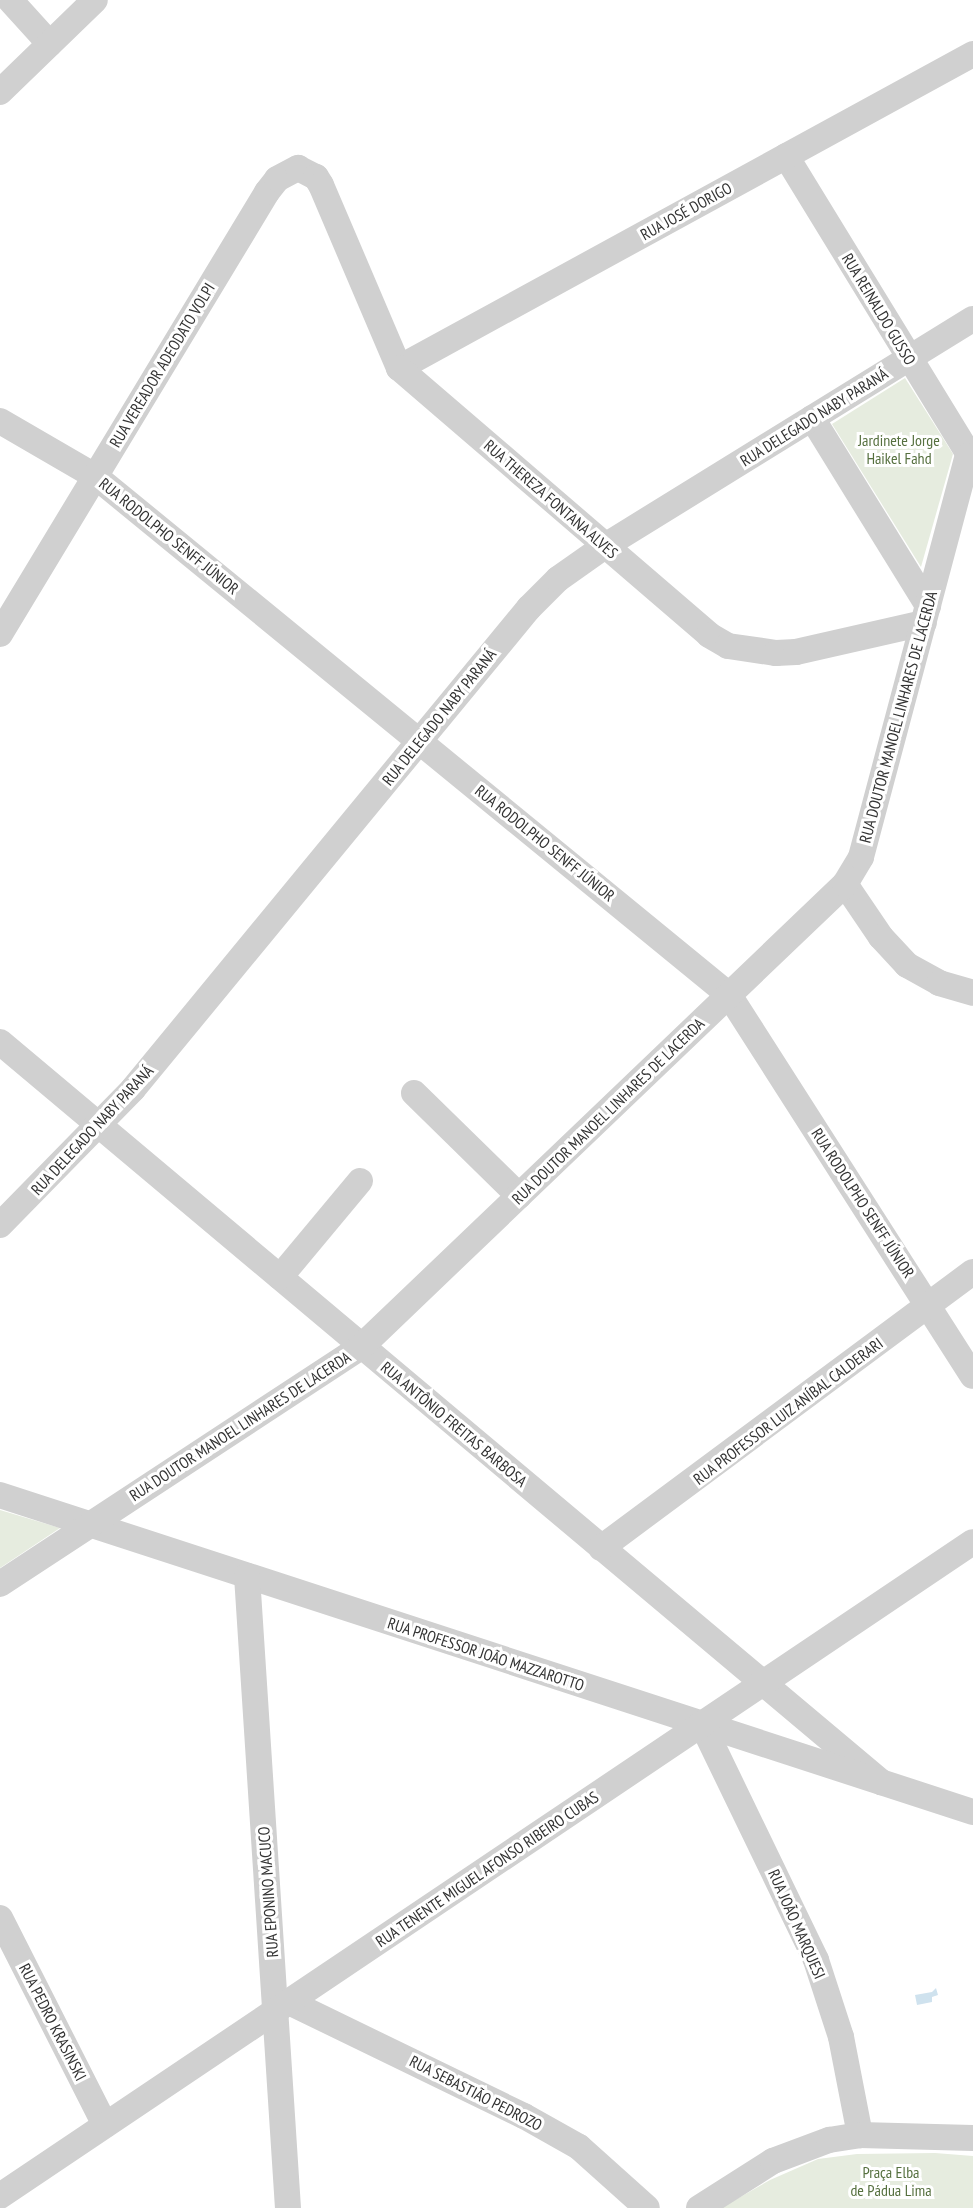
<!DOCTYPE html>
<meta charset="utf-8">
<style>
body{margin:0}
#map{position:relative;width:973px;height:2208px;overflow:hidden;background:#fff;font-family:"PT Sans Narrow",sans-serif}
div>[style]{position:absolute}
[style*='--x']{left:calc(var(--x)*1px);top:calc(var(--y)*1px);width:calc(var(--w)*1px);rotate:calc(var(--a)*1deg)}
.green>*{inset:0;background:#e6ecdf}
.water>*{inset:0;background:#cfe2ee}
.minor>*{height:26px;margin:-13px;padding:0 13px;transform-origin:13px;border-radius:13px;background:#d0d0d0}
span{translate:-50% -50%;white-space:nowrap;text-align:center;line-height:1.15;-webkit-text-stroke:6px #fff;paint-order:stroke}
.street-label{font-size:16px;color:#333}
.park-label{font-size:16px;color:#56703f}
</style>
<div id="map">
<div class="green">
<div style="clip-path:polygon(905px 378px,953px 454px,921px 567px,832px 424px)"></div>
<div style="clip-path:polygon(0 1510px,60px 1528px,0 1568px)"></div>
<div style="clip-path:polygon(935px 2153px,973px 2156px,973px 2208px,721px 2208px,770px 2180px,818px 2159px,857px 2154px)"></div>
</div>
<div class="water">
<div style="clip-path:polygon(936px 1988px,938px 1995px,932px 1997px,932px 2002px,917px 2005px,915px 1995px,932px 1992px)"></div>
</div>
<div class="minor">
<div style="--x:10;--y:0;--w:59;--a:47.7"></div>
<div style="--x:0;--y:92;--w:132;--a:-44.1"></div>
<div style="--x:786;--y:156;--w:358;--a:58.5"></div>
<div style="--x:399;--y:368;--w:654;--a:-28.68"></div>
<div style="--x:812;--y:418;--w:221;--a:58.3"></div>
<div style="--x:0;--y:421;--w:110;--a:30.1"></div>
<div style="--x:95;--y:476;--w:819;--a:39.3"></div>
<div style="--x:729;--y:995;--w:452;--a:57.4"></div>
<div style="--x:0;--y:634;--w:516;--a:-58.86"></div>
<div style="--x:267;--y:192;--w:16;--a:-52"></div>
<div style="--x:277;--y:179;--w:24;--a:-28"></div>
<div style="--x:298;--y:168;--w:20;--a:27"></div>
<div style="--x:316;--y:177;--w:9;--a:58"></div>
<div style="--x:321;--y:185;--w:199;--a:66.9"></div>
<div style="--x:399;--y:368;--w:409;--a:40.7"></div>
<div style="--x:709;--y:635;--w:22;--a:30"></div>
<div style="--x:728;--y:646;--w:49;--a:8.3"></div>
<div style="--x:776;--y:653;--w:20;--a:-3"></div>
<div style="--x:796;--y:652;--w:131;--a:-12.8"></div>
<div style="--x:845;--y:884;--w:64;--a:55.8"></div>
<div style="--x:881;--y:937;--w:38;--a:47"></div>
<div style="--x:907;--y:965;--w:37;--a:29"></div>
<div style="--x:939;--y:983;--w:35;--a:16"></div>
<div style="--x:0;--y:1042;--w:1151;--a:40.03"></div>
<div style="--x:414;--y:1093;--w:147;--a:44.4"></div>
<div style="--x:0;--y:1225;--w:190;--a:-45.6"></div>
<div style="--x:133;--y:1089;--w:623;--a:-50.54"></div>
<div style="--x:529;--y:608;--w:41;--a:-45"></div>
<div style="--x:558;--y:579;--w:57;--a:-35.1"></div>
<div style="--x:605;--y:546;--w:432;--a:-31.7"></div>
<div style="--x:280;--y:1277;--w:125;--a:-50.2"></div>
<div style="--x:0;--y:1495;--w:1023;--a:18.05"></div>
<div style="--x:601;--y:1548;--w:463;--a:-36.6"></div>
<div style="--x:247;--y:1576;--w:633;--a:86.29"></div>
<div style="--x:0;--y:1584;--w:433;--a:-33.3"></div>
<div style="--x:362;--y:1346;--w:668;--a:-43.73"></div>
<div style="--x:845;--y:884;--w:31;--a:-59"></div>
<div style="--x:861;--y:857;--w:415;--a:-75.1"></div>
<div style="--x:702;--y:1724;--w:262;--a:64.2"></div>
<div style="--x:816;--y:1960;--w:81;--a:72"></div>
<div style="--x:841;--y:2037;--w:100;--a:79"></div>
<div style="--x:0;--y:1918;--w:232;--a:63.1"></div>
<div style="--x:289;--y:2002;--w:261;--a:25.9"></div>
<div style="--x:524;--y:2116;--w:63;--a:29.4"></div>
<div style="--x:579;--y:2147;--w:91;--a:41.9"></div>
<div style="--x:0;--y:2196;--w:1172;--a:-33.91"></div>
<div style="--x:699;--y:2208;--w:88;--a:-32.4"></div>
<div style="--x:773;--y:2161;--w:60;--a:-20.6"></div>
<div style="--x:829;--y:2140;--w:31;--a:-9"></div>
<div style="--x:860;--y:2135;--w:113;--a:1.5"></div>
</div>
<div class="street-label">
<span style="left:686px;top:211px;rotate:-29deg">RUA JOSÉ DORIGO</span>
<span style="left:879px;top:309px;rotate:59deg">RUA REINALDO GUSSO</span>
<span style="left:162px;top:365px;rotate:-59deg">RUA VEREADOR ADEODATO VOLPI</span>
<span style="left:814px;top:417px;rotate:-32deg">RUA DELEGADO NABY PARANÁ</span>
<span style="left:551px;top:499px;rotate:41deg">RUA THEREZA FONTANA ALVES</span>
<span style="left:169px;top:536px;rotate:39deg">RUA RODOLPHO SENFF JÚNIOR</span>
<span style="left:439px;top:717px;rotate:-51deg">RUA DELEGADO NABY PARANÁ</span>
<span style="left:898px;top:717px;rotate:-75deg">RUA DOUTOR MANOEL LINHARES DE LACERDA</span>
<span style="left:545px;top:843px;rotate:39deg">RUA RODOLPHO SENFF JÚNIOR</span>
<span style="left:608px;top:1111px;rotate:-44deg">RUA DOUTOR MANOEL LINHARES DE LACERDA</span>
<span style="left:92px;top:1130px;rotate:-47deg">RUA DELEGADO NABY PARANÁ</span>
<span style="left:863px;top:1203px;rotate:57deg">RUA RODOLPHO SENFF JÚNIOR</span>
<span style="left:788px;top:1411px;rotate:-37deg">RUA PROFESSOR LUIZ ANÍBAL CALDERARI</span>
<span style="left:454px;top:1424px;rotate:40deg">RUA ANTÔNIO FREITAS BARBOSA</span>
<span style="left:240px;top:1426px;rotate:-33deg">RUA DOUTOR MANOEL LINHARES DE LACERDA</span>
<span style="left:486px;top:1654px;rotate:18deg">RUA PROFESSOR JOÃO MAZZAROTTO</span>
<span style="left:487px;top:1869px;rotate:-34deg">RUA TENENTE MIGUEL AFONSO RIBEIRO CUBAS</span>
<span style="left:268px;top:1892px;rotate:-94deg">RUA EPONINO MACUCO</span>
<span style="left:797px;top:1924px;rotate:66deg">RUA JOÃO MARQUESI</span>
<span style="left:53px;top:2022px;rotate:63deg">RUA PEDRO KRASINSKI</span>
<span style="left:476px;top:2093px;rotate:27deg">RUA SEBASTIÃO PEDROZO</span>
</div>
<div class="park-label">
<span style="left:899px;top:449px">Jardinete Jorge<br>Haikel Fahd</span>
<span style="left:891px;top:2181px">Praça Elba<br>de Pádua Lima</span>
</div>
</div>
